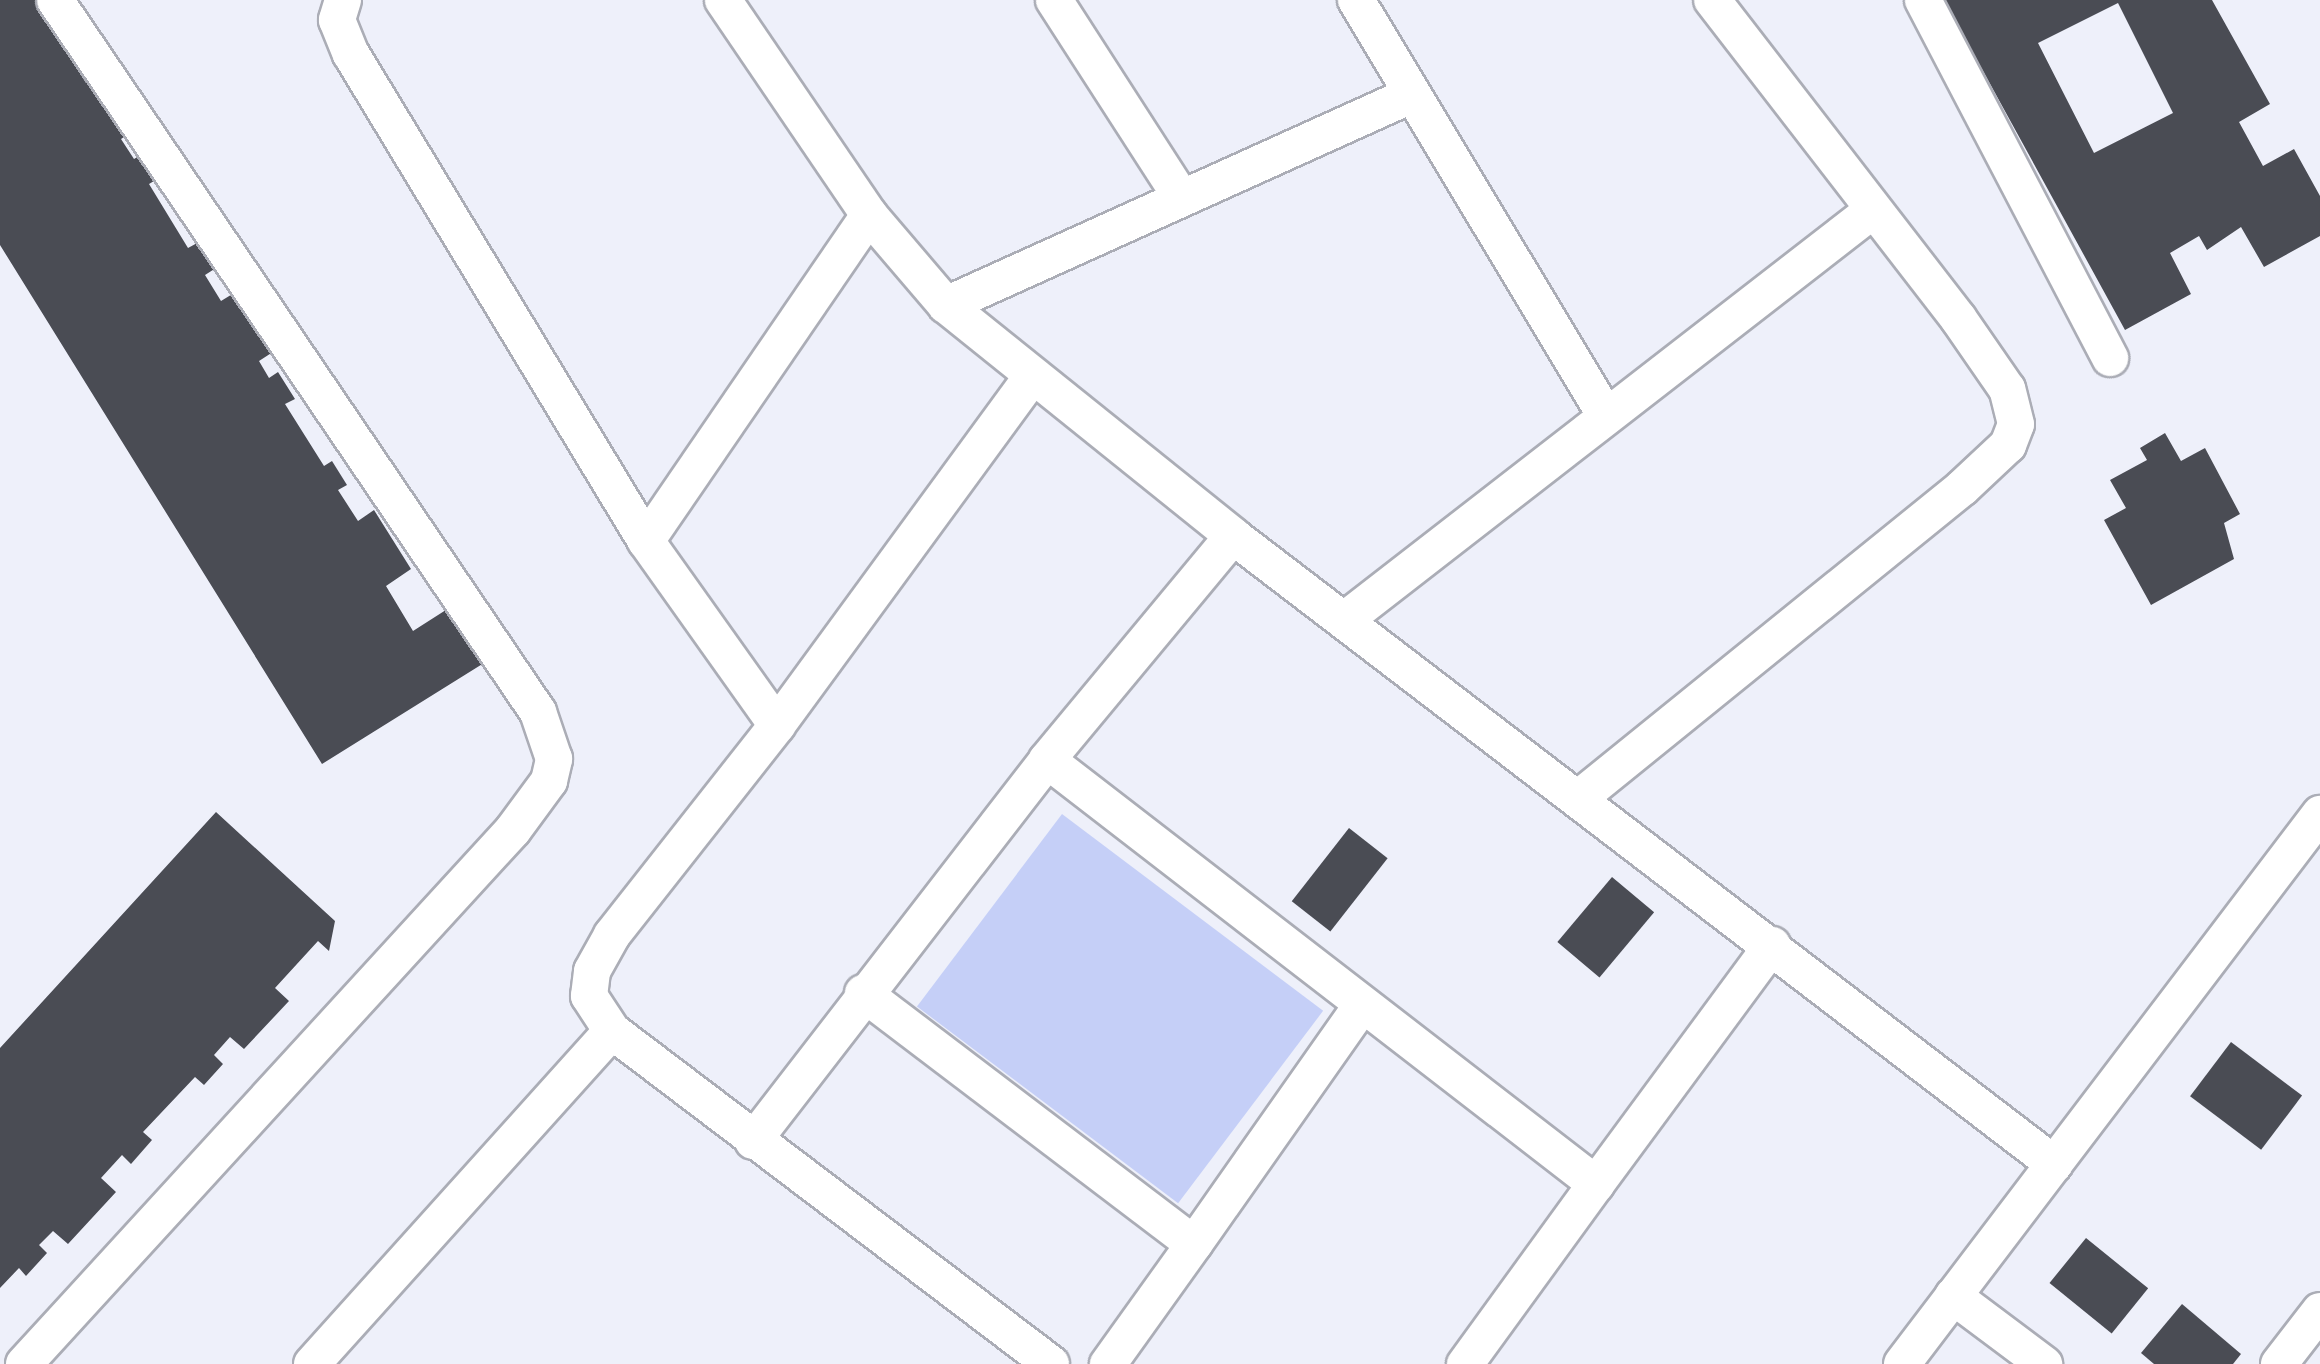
<!DOCTYPE html>
<style>
body{margin:0}
#map{position:relative;width:2320px;height:1364px;overflow:hidden;background:#eef0fa;font-family:Jost,sans-serif}
div>[style]{position:absolute}
[style*='--x']{left:calc(var(--x)*1px);top:calc(var(--y)*1px);width:calc(var(--w)*1px);rotate:calc(var(--a)*1deg)}
.green>*{inset:0;background:#c5cff7;transform-origin:0 0}
.building>*{inset:0;background:#4a4c54;transform-origin:0 0}
.roads{filter:drop-shadow(2px 0 #abadb6) drop-shadow(-2px 0 #abadb6) drop-shadow(0 2px #abadb6) drop-shadow(0 -2px #abadb6)}
.minor>*{height:36px;margin:-18px;padding:0 18px;transform-origin:18px;border-radius:18px;background:#fff}
span{translate:-50% -50%;white-space:nowrap;text-align:center;line-height:1.15;-webkit-text-stroke:8px #eef0fa;paint-order:stroke}
</style>
<div id="map">
<div class="green">
<div style="left:1062px;top:814px;width:327px;height:241px;rotate:37deg"></div>
</div>
<div class="building">
<div style="clip-path:polygon(0 0,52px 0,65px 21px,53px 29px,86px 83px,101px 74px,136px 129px,121px 139px,134px 159px,144px 153px,159px 178px,149px 184px,188px 248px,199px 242px,216px 268px,205px 275px,221px 301px,239px 290px,276px 350px,259px 361px,269px 378px,278px 372px,295px 399px,285px 404px,324px 466px,332px 461px,347px 485px,338px 490px,358px 521px,374px 510px,411px 569px,386px 586px,413px 631px,449px 608px,484px 663px,322px 764px,0 245px)"></div>
<div style="clip-path:polygon(evenodd,1944px 0,2212px 0,2270px 104px,2239px 122px,2263px 166px,2294px 149px,2320px 196px,2320px 236px,2264px 267px,2241px 227px,2207px 250px,2199px 236px,2170px 253px,2191px 294px,2125px 330px,1944px 0,2118px 3px,2173px 113px,2094px 153px,2038px 43px,2118px 3px)"></div>
<div style="clip-path:polygon(2165px 433px,2181px 461px,2205px 448px,2240px 514px,2224px 523px,2234px 559px,2151px 605px,2104px 520px,2126px 508px,2110px 480px,2147px 460px,2140px 448px)"></div>
<div style="clip-path:polygon(216px 812px,335px 921px,329px 951px,318px 941px,275px 988px,289px 1001px,244px 1049px,230px 1037px,214px 1055px,223px 1064px,204px 1085px,195px 1077px,143px 1132px,152px 1140px,131px 1164px,122px 1155px,101px 1178px,116px 1192px,68px 1244px,53px 1231px,39px 1245px,47px 1253px,26px 1276px,19px 1268px,0 1288px,0 1048px)"></div>
<div style="left:1349px;top:828px;width:49px;height:93px;rotate:38deg"></div>
<div style="left:1612px;top:877px;width:55px;height:85px;rotate:40deg"></div>
<div style="left:2231px;top:1042px;width:89px;height:68px;rotate:37deg"></div>
<div style="left:2086px;top:1238px;width:80px;height:58px;rotate:39deg"></div>
<div style="clip-path:polygon(2182px 1304px,2241px 1354px,2233px 1364px,2154px 1364px,2141px 1353px)"></div>
</div>
<div class="roads">
<div class="minor">
<div style="--x:343;--y:0;--w:21;--a:107"></div>
<div style="--x:337;--y:20;--w:37;--a:68"></div>
<div style="--x:351;--y:54;--w:569;--a:58.79"></div>
<div style="--x:646;--y:541;--w:226;--a:54.6"></div>
<div style="--x:723;--y:0;--w:260;--a:55.8"></div>
<div style="--x:869;--y:215;--w:118;--a:49.5"></div>
<div style="--x:946;--y:305;--w:368;--a:38.8"></div>
<div style="--x:1233;--y:536;--w:1034;--a:37.41"></div>
<div style="--x:1054;--y:0;--w:231;--a:57.2"></div>
<div style="--x:1356;--y:0;--w:483;--a:59"></div>
<div style="--x:1923;--y:0;--w:404;--a:62.4"></div>
<div style="--x:946;--y:305;--w:510;--a:-24.3"></div>
<div style="--x:646;--y:541;--w:395;--a:-55.6"></div>
<div style="--x:1346;--y:619;--w:667;--a:-37.81"></div>
<div style="--x:1047;--y:760;--w:291;--a:-50.3"></div>
<div style="--x:1578;--y:799;--w:494;--a:-39"></div>
<div style="--x:1962;--y:488;--w:63;--a:-43.1"></div>
<div style="--x:2008;--y:445;--w:22;--a:-69"></div>
<div style="--x:2016;--y:424;--w:36;--a:-104"></div>
<div style="--x:2007;--y:389;--w:86;--a:-124.6"></div>
<div style="--x:1958;--y:318;--w:402;--a:-127.7"></div>
<div style="--x:863;--y:993;--w:415;--a:37.2"></div>
<div style="--x:1194;--y:1244;--w:148;--a:125.6"></div>
<div style="--x:612;--y:1031;--w:42;--a:-123.3"></div>
<div style="--x:589;--y:996;--w:25;--a:-83"></div>
<div style="--x:592;--y:971;--w:41;--a:-60.9"></div>
<div style="--x:612;--y:935;--w:267;--a:-51.8"></div>
<div style="--x:777;--y:725;--w:431;--a:-53.8"></div>
<div style="--x:753;--y:1141;--w:481;--a:-52.3"></div>
<div style="--x:1047;--y:760;--w:694;--a:37.68"></div>
<div style="--x:1596;--y:1184;--w:223;--a:126"></div>
<div style="--x:1596;--y:1184;--w:297;--a:-53.6"></div>
<div style="--x:1194;--y:1244;--w:292;--a:-54.9"></div>
<div style="--x:1953;--y:1296;--w:114;--a:36.8"></div>
<div style="--x:24;--y:1364;--w:724;--a:-47.52"></div>
<div style="--x:513;--y:830;--w:61;--a:-53.7"></div>
<div style="--x:549;--y:781;--w:23;--a:-77"></div>
<div style="--x:554;--y:759;--w:50;--a:-108.8"></div>
<div style="--x:538;--y:712;--w:860;--a:-124.15"></div>
<div style="--x:312;--y:1364;--w:448;--a:-48"></div>
<div style="--x:612;--y:1031;--w:551;--a:37.18"></div>
<div style="--x:1902;--y:1364;--w:691;--a:-52.77"></div>
<div style="--x:2279;--y:1364;--w:67;--a:-52.3"></div>
</div>
</div>
</div>
